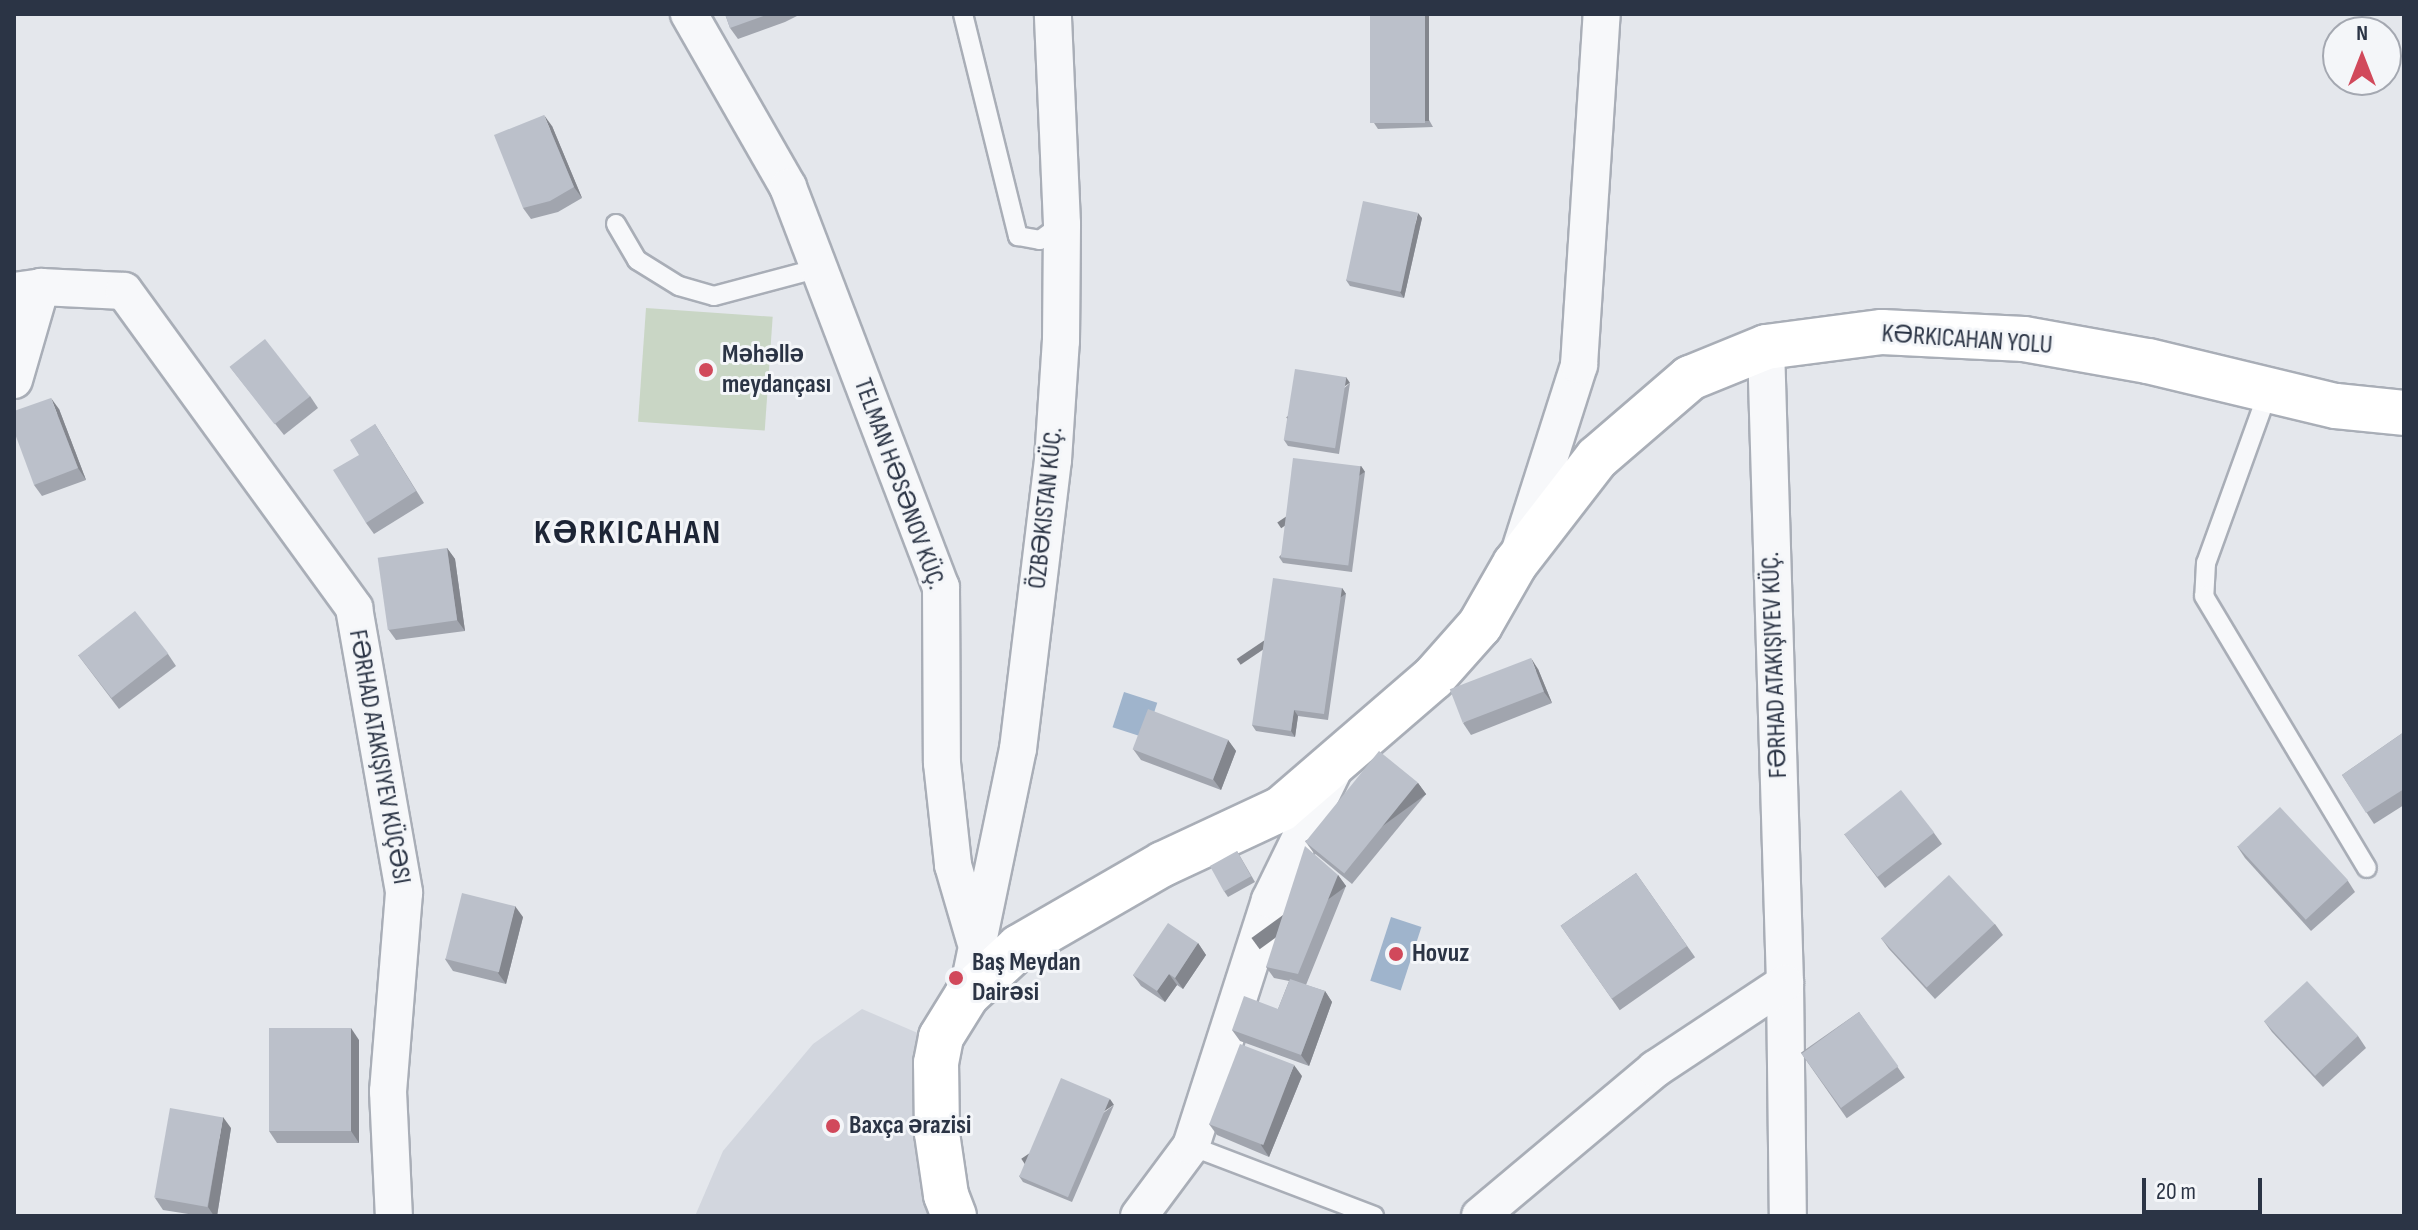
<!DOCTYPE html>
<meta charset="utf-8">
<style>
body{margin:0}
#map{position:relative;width:2418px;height:1230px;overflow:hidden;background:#e4e7ec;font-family:"Sofia Sans Condensed",sans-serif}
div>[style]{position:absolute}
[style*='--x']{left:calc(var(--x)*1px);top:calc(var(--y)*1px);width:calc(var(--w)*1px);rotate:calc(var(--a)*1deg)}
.built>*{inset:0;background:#d2d6de}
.green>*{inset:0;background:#c9d6c5;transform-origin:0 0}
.water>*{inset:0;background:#9fb4cc;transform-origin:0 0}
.roads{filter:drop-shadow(2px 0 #a9aeb7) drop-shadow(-2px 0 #a9aeb7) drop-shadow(0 2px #a9aeb7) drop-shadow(0 -2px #a9aeb7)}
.lane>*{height:18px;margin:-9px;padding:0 9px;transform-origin:9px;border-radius:9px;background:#f7f8fa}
.street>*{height:36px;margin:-18px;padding:0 18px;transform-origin:18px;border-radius:18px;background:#f7f8fa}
.secondary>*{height:44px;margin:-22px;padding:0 22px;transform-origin:22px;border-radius:22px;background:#fff}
.wall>*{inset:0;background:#a1a5ae;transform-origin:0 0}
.shaded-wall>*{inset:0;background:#83868d;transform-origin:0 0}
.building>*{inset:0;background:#bbc0ca;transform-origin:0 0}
.dots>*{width:22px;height:22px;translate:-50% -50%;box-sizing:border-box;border:4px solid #f4f6f9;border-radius:50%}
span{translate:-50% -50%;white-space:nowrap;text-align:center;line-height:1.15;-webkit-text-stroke:6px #f4f6f9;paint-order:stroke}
.street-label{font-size:26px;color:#2b3445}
.poi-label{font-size:26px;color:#2b3445;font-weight:700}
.left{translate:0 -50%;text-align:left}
.district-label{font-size:34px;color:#1d2536;font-weight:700;letter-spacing:2px}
.frame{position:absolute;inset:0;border:16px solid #2b3445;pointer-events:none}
.north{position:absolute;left:2322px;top:16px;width:80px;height:80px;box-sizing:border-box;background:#f4f6f9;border:2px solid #a4a8b1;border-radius:50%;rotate:0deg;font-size:22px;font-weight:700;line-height:32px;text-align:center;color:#2b3445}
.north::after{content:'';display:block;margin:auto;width:28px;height:36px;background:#d1495b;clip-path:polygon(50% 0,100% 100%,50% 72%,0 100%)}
.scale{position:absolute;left:2142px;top:1178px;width:120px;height:36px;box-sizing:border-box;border:4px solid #2b3445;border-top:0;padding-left:10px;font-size:24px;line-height:28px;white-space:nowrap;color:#2b3445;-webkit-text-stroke:6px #f4f6f9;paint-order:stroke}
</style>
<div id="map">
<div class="built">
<div style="clip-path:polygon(862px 1009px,927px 1037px,935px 1216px,695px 1216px,723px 1151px,813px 1044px)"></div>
</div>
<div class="green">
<div style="left:646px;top:308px;width:127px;height:114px;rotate:4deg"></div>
</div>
<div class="water">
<div style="left:1124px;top:692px;width:35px;height:37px;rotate:18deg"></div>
<div style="left:1391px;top:917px;width:32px;height:67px;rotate:18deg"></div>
</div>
<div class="roads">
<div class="lane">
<div style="--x:963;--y:14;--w:229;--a:76.1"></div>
<div style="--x:1018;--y:236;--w:22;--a:10"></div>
<div style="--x:1040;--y:240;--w:27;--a:-36"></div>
<div style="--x:616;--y:224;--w:42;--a:59.7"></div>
<div style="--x:637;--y:260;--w:49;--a:31.8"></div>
<div style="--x:679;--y:286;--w:36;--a:16"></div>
<div style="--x:714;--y:296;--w:109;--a:-14.9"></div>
<div style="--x:2268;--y:392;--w:182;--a:109.9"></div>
<div style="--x:2206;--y:563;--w:33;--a:93"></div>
<div style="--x:2204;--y:596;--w:317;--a:59.1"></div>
<div style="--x:1191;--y:1146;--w:196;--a:20.9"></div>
</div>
<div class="street">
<div style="--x:689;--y:14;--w:199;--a:60.2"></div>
<div style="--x:788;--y:187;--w:428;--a:69.1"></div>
<div style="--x:941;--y:587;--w:176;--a:89.7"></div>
<div style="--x:942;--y:763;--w:103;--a:83.8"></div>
<div style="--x:953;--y:865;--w:78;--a:73.7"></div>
<div style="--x:14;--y:291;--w:27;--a:-8"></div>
<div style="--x:41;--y:287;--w:83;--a:2.8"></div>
<div style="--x:124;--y:291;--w:392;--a:54"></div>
<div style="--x:354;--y:608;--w:289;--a:80"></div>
<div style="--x:404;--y:893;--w:199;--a:94.6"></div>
<div style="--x:388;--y:1091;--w:125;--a:87.3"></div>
<div style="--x:1766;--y:347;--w:636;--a:88.29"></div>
<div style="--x:1785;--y:983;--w:233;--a:89.3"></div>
<div style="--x:14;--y:380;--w:97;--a:-73.8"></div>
<div style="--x:1521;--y:547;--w:191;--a:-72.3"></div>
<div style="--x:1579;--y:365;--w:352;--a:-86.3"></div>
<div style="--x:967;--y:995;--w:251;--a:-78.3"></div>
<div style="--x:1018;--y:749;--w:291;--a:-83.1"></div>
<div style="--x:1053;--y:460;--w:119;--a:-86.2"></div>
<div style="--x:1061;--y:341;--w:117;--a:-89.5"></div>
<div style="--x:1062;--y:224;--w:210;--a:-92.5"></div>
<div style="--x:1139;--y:1216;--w:87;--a:-53.4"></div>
<div style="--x:1191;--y:1146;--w:258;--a:-72.2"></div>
<div style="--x:1270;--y:900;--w:148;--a:-64"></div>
<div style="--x:1480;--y:1216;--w:229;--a:-40"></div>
<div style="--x:1655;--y:1069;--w:156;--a:-33.5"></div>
</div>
<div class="secondary">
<div style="--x:954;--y:1216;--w:22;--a:-111"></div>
<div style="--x:946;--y:1195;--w:63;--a:-98.3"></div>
<div style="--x:937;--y:1133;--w:70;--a:-90.8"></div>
<div style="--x:936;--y:1063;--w:26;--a:-79"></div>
<div style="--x:941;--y:1037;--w:49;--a:-58.2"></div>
<div style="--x:967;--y:995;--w:71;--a:-42.7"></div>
<div style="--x:1019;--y:947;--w:166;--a:-30"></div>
<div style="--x:1163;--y:864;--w:130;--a:-25"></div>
<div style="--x:1281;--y:809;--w:201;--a:-40.8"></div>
<div style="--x:1433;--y:678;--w:71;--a:-48.4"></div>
<div style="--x:1480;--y:625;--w:70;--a:-60.2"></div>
<div style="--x:1515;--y:564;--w:134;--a:-52.3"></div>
<div style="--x:1597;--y:458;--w:123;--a:-40.7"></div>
<div style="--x:1690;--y:378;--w:82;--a:-22.2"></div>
<div style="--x:1766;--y:347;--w:117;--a:-7.4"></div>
<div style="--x:1882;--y:332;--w:142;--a:2.8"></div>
<div style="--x:2024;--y:339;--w:126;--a:10.1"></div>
<div style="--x:2148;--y:361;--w:193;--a:13.5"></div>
<div style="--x:2336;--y:406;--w:68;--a:5.9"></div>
</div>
</div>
<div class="wall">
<div style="clip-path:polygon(725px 14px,801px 14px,785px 22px,738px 39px,730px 28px)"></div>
<div style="clip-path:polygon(1370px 14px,1433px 127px,1378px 129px,1374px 123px)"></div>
<div style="clip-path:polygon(552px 126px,582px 198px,558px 212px,531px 219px,523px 208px)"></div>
<div style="clip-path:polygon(1422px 218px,1404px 298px,1350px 286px,1346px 280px)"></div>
<div style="clip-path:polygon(230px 367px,310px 396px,318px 408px,284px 435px)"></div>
<div style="clip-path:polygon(1350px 383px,1339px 454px,1288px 446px,1284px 440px)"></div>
<div style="clip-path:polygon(59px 409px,86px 480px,42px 496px,34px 485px)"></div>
<div style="clip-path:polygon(375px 424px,424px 503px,374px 534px,366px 523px,359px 455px)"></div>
<div style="clip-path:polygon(1361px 466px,1365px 472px,1352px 572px,1283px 563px,1279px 557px)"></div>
<div style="clip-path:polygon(447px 548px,455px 559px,465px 631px,396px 640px,388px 629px)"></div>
<div style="clip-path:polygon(1342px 588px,1346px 594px,1328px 720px,1298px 716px,1295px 737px,1256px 731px,1252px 725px)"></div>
<div style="clip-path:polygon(168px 654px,176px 666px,119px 709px,78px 655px)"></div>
<div style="clip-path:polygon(1538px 669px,1552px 703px,1471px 735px,1463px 723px)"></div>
<div style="clip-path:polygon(2404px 732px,2404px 805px,2374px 824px,2342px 775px)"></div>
<div style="clip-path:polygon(1228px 740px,1236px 751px,1221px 790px,1141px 760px,1133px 749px)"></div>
<div style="clip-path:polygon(1418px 783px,1426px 794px,1352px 884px,1313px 852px,1305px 841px)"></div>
<div style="clip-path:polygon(1934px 833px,1942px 844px,1885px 888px,1844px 834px)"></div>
<div style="clip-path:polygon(2237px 846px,2348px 881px,2355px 892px,2311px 931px,2245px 858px)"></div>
<div style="clip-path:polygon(1237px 851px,1255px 882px,1228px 897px,1224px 891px)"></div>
<div style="left:1636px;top:873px;width:103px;height:92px;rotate:55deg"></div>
<div style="clip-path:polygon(1338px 875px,1346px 886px,1306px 985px,1325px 991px,1332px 1002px,1309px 1066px,1240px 1041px,1232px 1030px,1278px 1009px,1289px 981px,1274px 978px,1266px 967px)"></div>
<div style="clip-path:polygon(523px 917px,506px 984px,453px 971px,445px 959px)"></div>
<div style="clip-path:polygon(1995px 924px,2003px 935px,1935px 999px,1889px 949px,1881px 938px)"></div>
<div style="clip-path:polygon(1198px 943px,1206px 955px,1183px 989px,1177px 985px,1165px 1002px,1141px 986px,1133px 975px)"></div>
<div style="left:1859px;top:1012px;width:80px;height:71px;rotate:55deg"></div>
<div style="clip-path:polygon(2264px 1021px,2358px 1036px,2366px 1048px,2323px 1087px,2272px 1032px)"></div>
<div style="clip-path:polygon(359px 1040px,359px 1143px,277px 1143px,269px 1131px)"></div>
<div style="clip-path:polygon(1302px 1076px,1269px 1157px,1217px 1135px,1209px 1124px)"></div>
<div style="clip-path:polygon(1114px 1105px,1072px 1202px,1023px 1182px,1019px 1176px)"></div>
<div style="clip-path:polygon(231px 1128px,217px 1216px,201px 1216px,163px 1210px,155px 1198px)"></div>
</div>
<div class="shaded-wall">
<div style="left:1425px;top:14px;width:4px;height:107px"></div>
<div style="clip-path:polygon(544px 115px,552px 126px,582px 198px,574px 187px)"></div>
<div style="clip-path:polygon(1418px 213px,1422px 218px,1404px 298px,1400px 292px)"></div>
<div style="left:1346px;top:377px;width:7px;height:72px;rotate:56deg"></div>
<div style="clip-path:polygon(51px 398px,59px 409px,86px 480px,78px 468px)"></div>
<div style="left:1361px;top:466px;width:7px;height:101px;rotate:56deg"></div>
<div style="clip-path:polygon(447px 548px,455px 559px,465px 631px,457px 620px)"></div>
<div style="left:1342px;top:588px;width:7px;height:127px;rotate:56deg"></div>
<div style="clip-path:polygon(1531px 658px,1538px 669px,1552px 703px,1544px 692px)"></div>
<div style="clip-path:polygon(1294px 710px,1298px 716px,1295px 737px,1291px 731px)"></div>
<div style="clip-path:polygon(1228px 740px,1236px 751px,1221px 790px,1213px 779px)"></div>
<div style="left:1418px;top:783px;width:14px;height:116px;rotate:54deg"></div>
<div style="left:1338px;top:875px;width:14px;height:107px;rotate:54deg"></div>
<div style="clip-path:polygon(515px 906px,523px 917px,506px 984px,498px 973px)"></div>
<div style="clip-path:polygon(1198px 943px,1206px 955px,1183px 989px,1175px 978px)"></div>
<div style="clip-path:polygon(1169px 974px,1177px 985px,1165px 1002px,1157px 991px)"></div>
<div style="clip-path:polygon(1325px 991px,1332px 1002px,1309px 1066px,1301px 1055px)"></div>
<div style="clip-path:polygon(351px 1028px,359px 1040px,359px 1143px,351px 1131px)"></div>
<div style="clip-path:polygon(1294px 1065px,1302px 1076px,1269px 1157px,1261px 1145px)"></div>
<div style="left:1110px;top:1099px;width:7px;height:107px;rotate:56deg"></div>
<div style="clip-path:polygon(223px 1117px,231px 1128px,217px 1216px,214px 1216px,208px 1207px)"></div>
</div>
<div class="building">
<div style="clip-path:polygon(725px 14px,769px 14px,730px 28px)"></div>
<div style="left:1370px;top:14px;width:55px;height:109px"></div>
<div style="clip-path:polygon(544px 115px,574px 187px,550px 201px,523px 208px,494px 135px)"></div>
<div style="left:1363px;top:201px;width:56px;height:81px;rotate:12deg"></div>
<div style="left:265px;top:339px;width:73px;height:45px;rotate:52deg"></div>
<div style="left:1295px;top:369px;width:52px;height:72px;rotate:9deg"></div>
<div style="clip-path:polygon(51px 398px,78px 468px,34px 485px,14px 431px,14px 411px)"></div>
<div style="clip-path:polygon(375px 424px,416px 491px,366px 523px,333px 470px,359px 455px,350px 440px)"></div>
<div style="left:1293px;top:458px;width:68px;height:100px;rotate:7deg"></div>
<div style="left:447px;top:548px;width:73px;height:70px;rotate:82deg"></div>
<div style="clip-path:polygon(1273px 578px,1342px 588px,1324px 714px,1294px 710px,1291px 731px,1252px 725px)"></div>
<div style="left:135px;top:611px;width:54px;height:72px;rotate:52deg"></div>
<div style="left:1531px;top:658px;width:36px;height:87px;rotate:69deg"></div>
<div style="left:1148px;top:709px;width:86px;height:43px;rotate:21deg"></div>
<div style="clip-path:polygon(2404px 732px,2404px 789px,2366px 813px,2342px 775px)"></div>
<div style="left:1379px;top:751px;width:50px;height:117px;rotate:39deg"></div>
<div style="left:1901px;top:790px;width:54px;height:72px;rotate:52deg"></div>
<div style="left:2280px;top:807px;width:100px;height:58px;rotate:47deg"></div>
<div style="clip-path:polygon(1305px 846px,1338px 875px,1298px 974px,1266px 967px)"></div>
<div style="left:1237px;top:851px;width:29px;height:31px;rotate:61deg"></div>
<div style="left:1636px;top:873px;width:89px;height:92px;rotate:55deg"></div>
<div style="left:1949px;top:875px;width:67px;height:93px;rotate:47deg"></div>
<div style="left:462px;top:893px;width:55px;height:68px;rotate:14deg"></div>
<div style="clip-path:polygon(1168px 923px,1198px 943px,1175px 978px,1169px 974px,1157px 991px,1133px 975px)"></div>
<div style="clip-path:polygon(1290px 979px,1325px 991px,1301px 1055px,1232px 1030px,1244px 996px,1278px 1009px)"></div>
<div style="left:2307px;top:981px;width:75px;height:59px;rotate:47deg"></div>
<div style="left:1859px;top:1012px;width:67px;height:71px;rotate:54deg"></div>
<div style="left:269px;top:1028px;width:82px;height:103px"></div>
<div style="left:1240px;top:1044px;width:58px;height:86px;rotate:21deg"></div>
<div style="left:1061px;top:1078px;width:53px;height:107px;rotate:23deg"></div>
<div style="left:170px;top:1108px;width:54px;height:91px;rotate:10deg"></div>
</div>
<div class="dots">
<div style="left:706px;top:370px;background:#d1495b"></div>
<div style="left:1396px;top:954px;background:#d1495b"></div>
<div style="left:956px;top:978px;background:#d1495b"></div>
<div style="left:833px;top:1126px;background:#d1495b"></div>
</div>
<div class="street-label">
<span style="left:1967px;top:340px;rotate:4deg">KƏRKICAHAN YOLU</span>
<span style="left:899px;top:484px;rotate:70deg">TELMAN HƏSƏNOV KÜÇ.</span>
<span style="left:1046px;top:508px;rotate:-84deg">ÖZBƏKISTAN KÜÇ.</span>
<span style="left:1775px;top:665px;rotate:-92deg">FƏRHAD ATAKIŞIYEV KÜÇ.</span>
<span style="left:379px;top:757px;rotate:80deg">FƏRHAD ATAKIŞIYEV KÜÇƏSI</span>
</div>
<div class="poi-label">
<span class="left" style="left:722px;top:370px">Məhəllə<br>meydançası</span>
<span class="left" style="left:1412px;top:954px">Hovuz</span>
<span class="left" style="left:972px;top:978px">Baş Meydan<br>Dairəsi</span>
<span class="left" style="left:849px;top:1126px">Baxça ərazisi</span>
</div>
<div class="district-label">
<span style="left:628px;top:533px">KƏRKICAHAN</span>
</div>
<div class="frame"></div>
<div class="north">N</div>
<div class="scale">20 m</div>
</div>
